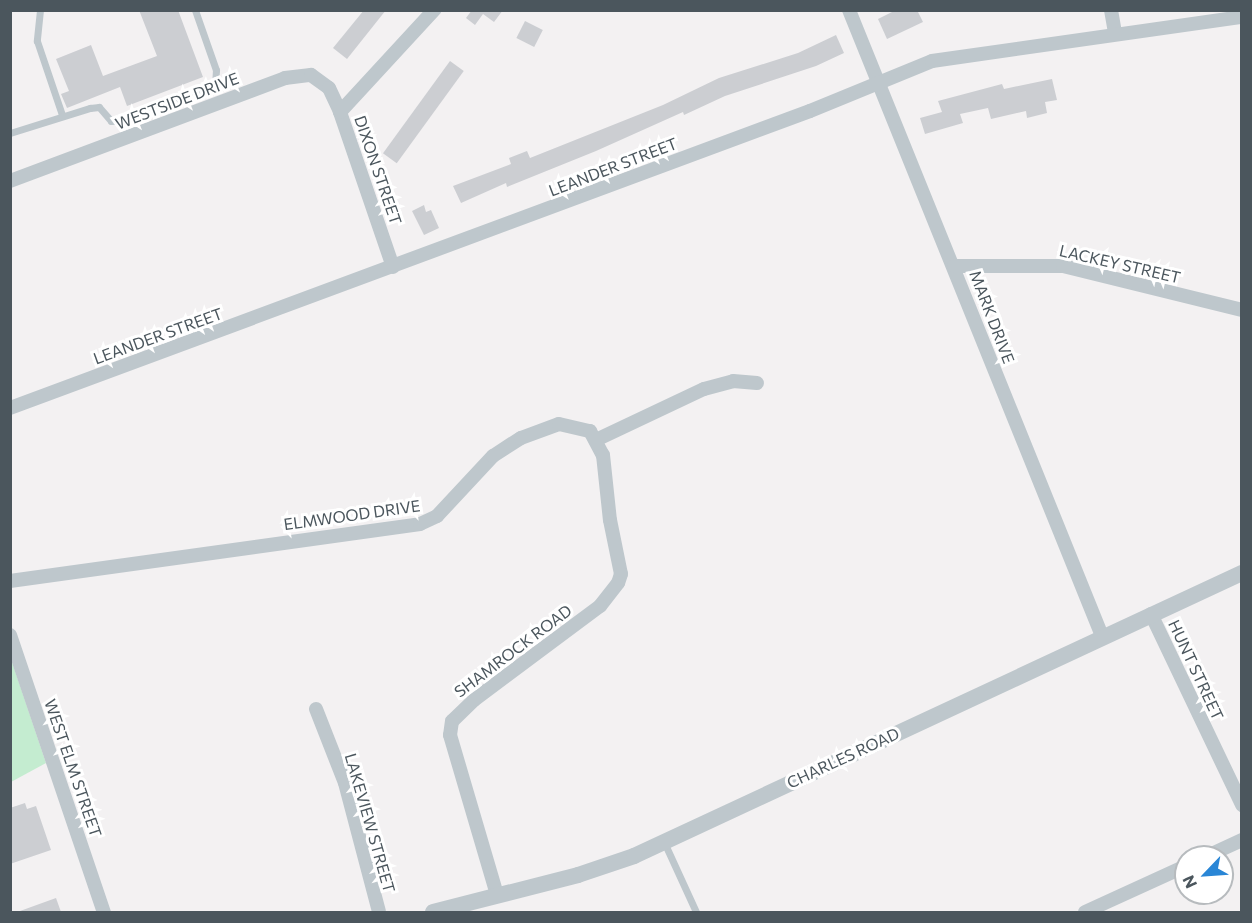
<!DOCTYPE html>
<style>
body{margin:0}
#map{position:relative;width:1252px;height:923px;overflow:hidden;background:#f3f1f2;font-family:Commissioner,sans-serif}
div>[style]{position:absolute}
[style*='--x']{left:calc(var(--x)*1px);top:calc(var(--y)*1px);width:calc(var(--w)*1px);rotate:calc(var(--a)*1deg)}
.green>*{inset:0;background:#c4ecd0}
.building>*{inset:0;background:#ccced2;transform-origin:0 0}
.service>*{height:7px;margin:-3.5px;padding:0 3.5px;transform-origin:3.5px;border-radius:3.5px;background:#bec7cc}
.minor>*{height:14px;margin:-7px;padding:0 7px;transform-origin:7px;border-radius:7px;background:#bec7cc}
.tertiary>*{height:16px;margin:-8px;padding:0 8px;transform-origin:8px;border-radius:8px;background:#bec7cc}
span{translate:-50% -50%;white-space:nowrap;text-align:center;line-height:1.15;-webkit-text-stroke:6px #fff;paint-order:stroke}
.street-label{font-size:16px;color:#4b565d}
.frame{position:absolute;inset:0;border:12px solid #4b565d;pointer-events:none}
.north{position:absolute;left:1174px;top:845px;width:60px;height:60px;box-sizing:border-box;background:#fff;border:2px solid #b7bbbe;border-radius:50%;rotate:245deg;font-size:16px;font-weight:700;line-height:24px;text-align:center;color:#4b565d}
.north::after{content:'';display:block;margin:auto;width:21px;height:27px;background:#2986d6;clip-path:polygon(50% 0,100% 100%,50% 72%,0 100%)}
</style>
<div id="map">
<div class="green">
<div style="clip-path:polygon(11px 659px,46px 763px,11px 782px,10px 782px)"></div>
</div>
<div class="building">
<div style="clip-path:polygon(139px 10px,178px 10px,203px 77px,127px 106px,120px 87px,67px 108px,61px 94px,69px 91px,56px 59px,91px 45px,103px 76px,157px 56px)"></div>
<div style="clip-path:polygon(364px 10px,386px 10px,347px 59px,333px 48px)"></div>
<div style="clip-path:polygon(472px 10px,503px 10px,494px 22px,483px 14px,475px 25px,466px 18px)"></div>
<div style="clip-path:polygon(896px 10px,917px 10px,923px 22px,887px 39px,878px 19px)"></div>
<div style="left:525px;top:21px;width:20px;height:19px;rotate:27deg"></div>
<div style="clip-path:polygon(836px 35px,844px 53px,816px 66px,725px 96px,684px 115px,683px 112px,596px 151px,507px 187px,506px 183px,461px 203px,453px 186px,511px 164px,509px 158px,527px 151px,530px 158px,663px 105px,719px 78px,798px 53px)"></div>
<div style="left:450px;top:61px;width:17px;height:114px;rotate:36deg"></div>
<div style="clip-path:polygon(1052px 79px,1057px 100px,1045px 102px,1047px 113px,1027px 118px,1026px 111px,991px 119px,988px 108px,960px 114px,963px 123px,925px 134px,920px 118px,942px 112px,938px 101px,1002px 84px,1004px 89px)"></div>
<div style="clip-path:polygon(424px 205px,426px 212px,431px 210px,439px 228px,424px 235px,412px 211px)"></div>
<div style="clip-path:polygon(25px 803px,27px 809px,36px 806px,51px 850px,10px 864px,10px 808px)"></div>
<div style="clip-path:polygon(56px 898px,61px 912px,21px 912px,20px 911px)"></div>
</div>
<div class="service">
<div style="--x:40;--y:10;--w:31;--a:96"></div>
<div style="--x:37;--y:41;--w:78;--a:71.3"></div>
<div style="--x:10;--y:133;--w:84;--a:-17.4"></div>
<div style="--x:90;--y:108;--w:9;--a:-6"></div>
<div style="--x:99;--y:107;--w:18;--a:49"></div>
<div style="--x:111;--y:121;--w:18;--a:-3"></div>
<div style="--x:129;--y:120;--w:92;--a:-20.4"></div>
<div style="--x:215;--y:88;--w:18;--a:-87"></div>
<div style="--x:216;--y:70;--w:64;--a:-109.3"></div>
<div style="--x:664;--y:842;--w:77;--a:65.4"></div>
</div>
<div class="minor">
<div style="--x:849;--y:10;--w:675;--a:67.99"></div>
<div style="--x:1111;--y:10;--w:23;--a:80"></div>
<div style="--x:10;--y:181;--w:294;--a:-20.5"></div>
<div style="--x:285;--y:78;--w:26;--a:-7"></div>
<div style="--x:311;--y:75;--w:22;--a:36"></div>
<div style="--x:329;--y:88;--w:26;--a:65"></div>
<div style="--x:954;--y:266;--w:109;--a:0"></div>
<div style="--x:1063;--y:266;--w:184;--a:13.8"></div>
<div style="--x:393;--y:267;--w:164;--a:-108.9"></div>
<div style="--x:340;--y:112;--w:139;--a:-47.3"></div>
<div style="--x:10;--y:408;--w:853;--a:-20.37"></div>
<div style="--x:810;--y:111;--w:132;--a:-22.3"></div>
<div style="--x:932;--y:61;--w:313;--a:-8.1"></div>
<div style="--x:598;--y:439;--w:117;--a:-25.3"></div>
<div style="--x:704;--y:389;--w:30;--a:-15"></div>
<div style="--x:733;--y:381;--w:24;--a:5"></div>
<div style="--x:10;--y:581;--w:414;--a:-7.9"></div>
<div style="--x:420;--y:524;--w:19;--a:-25"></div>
<div style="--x:437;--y:516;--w:82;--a:-47"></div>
<div style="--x:493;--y:456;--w:33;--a:-33"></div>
<div style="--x:521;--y:438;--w:40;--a:-20.2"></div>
<div style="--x:559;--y:424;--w:32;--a:13"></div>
<div style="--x:590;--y:431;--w:27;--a:62"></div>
<div style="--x:603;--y:455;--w:65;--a:83.9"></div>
<div style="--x:610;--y:520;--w:55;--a:78.5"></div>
<div style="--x:621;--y:574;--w:9;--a:108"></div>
<div style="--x:618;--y:583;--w:29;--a:128"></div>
<div style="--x:600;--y:606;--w:157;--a:143.3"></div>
<div style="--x:474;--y:700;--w:30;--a:136"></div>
<div style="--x:452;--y:721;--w:14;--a:98"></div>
<div style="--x:450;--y:735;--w:167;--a:73.6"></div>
<div style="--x:1151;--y:614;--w:212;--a:64.5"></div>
<div style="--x:10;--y:635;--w:293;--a:71.3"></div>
<div style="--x:316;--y:709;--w:79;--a:68.6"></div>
<div style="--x:345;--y:783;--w:133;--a:75.2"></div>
<div style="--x:1205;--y:857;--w:41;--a:-24.7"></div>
<div style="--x:1085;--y:912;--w:111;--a:-24.5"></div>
</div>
<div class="tertiary">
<div style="--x:433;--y:912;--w:150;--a:-14.3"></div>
<div style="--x:578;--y:875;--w:59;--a:-18.7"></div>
<div style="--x:634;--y:856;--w:671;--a:-24.96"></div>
</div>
<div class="street-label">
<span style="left:177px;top:101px;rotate:-21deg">WESTSIDE DRIVE</span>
<span style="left:613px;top:167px;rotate:-21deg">LEANDER STREET</span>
<span style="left:378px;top:170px;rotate:71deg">DIXON STREET</span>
<span style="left:1120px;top:264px;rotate:13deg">LACKEY STREET</span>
<span style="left:992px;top:317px;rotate:69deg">MARK DRIVE</span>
<span style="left:158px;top:336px;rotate:-20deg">LEANDER STREET</span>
<span style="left:352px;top:515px;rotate:-8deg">ELMWOOD DRIVE</span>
<span style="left:513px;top:651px;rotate:-37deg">SHAMROCK ROAD</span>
<span style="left:1196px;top:670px;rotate:65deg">HUNT STREET</span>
<span style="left:843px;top:758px;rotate:-25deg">CHARLES ROAD</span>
<span style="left:73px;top:768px;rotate:71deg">WEST ELM STREET</span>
<span style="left:370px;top:823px;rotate:74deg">LAKEVIEW STREET</span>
</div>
<div class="frame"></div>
<div class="north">N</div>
</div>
